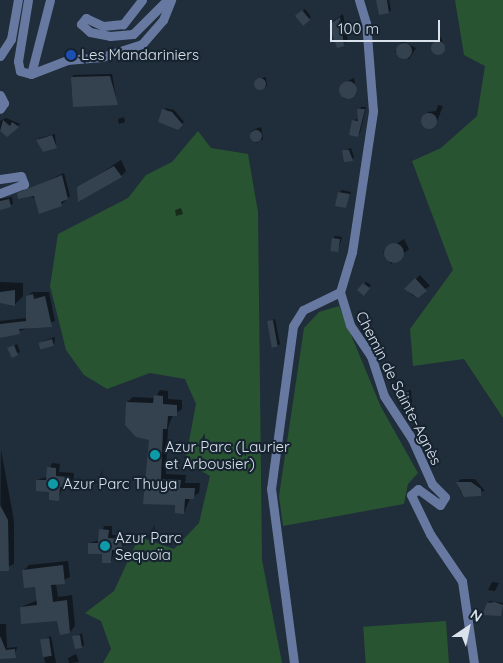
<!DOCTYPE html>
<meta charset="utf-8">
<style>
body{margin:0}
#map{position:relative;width:503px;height:663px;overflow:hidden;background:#202d3a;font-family:Quicksand,sans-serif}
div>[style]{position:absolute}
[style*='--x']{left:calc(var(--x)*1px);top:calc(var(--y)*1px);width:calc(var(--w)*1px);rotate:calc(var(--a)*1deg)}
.green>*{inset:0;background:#295431;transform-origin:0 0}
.shadow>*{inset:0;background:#0007}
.building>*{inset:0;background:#344250;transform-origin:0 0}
.round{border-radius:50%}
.minor>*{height:9px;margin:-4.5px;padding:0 4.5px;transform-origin:4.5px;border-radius:4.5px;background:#6879a1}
.dots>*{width:14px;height:14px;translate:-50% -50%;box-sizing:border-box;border:2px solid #162330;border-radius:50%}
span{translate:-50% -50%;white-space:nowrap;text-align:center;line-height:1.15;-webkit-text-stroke:4.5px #162330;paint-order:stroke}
.poi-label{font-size:15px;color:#dae2eb}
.left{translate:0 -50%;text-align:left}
.street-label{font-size:15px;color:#dae2eb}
.north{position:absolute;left:443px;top:603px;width:50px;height:50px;-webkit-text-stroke:4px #162330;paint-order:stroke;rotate:34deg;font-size:14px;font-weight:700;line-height:20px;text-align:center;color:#dae2eb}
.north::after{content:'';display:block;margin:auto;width:18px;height:22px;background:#dae2eb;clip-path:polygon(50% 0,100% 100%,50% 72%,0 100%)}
.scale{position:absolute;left:330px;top:20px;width:110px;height:22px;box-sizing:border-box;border:2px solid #dae2eb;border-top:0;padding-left:6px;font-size:15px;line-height:18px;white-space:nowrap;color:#dae2eb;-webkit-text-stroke:4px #162330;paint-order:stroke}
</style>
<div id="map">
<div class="green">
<div style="clip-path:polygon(455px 0,503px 0,503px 418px,464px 359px,413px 366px,410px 329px,453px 270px,412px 161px,441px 148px,477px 116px,485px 66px,464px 55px)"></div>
<div style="clip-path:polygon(198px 131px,211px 148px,248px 154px,258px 212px,262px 560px,282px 663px,103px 663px,111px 649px,101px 621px,85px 613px,114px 591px,139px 537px,174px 549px,199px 523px,210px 476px,185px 462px,196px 404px,185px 379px,150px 373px,107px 389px,84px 375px,66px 350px,50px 286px,58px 234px,128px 198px,146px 175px,172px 162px)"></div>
<div style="clip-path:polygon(339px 306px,381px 407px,418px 473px,408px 484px,404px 504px,283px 526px,279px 496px,304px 328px,319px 312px)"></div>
<div style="left:446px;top:621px;width:42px;height:83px;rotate:86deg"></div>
</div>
<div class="shadow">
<div style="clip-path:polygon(377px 0,389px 0,391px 10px,389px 12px)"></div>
<div style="clip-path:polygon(305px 9px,311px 17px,303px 24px,299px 14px)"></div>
<div style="clip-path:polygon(343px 14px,348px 41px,338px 46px,333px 21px)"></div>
<div style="clip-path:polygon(441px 37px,444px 47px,435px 53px,434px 42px)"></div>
<div style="clip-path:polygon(402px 41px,416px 48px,409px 59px,395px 52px)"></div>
<div style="clip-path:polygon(112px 74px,117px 104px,72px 77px,74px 75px)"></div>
<div style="clip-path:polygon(266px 77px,267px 86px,256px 89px,255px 80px)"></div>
<div style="clip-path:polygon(354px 78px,357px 94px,344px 99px,341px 84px)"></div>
<div style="clip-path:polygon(438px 105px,443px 106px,435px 126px,423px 126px,428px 112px,436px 111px)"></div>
<div style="clip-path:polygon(366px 107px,360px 133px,357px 135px,353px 120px,359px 119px,361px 107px)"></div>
<div style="clip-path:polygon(165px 108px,174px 110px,184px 122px,177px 128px)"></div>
<div style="clip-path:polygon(124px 117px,125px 122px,119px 124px,118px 119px)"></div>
<div style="clip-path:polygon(6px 118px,20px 124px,7px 135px,0 131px,0 121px)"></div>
<div style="clip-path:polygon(261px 127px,263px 139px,256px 143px,251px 131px)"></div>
<div style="clip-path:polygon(55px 134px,56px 147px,37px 141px,39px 138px)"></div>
<div style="clip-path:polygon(351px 148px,354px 157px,352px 159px,344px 151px)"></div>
<div style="clip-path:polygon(121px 160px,126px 171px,119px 178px,79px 188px)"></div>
<div style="clip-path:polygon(64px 173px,70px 196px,61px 205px,19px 194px)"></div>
<div style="clip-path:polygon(342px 190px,351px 192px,346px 207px,339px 193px)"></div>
<div style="clip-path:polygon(12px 197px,13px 204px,0 209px,0 199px)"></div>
<div style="clip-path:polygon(181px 208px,183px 214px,176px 216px,175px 210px)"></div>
<div style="clip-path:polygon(335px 236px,342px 237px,338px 251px,333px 239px)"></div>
<div style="clip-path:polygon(404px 239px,409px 249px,391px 264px,383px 252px)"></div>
<div style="clip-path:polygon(420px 275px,430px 286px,413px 296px,406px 289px)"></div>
<div style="clip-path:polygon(0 282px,23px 283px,23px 296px,15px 304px,0 302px)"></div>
<div style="clip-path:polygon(366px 282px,371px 285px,366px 292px,359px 290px)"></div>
<div style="clip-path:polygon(32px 292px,49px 292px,55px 321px,0 336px,0 321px,27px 318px,28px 296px)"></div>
<div style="clip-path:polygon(275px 319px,280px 344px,277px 346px,268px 322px)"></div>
<div style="clip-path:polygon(55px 337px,54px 345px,42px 349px,43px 341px)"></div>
<div style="clip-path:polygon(17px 344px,20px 352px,12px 356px,9px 348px)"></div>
<div style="clip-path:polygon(160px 390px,168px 391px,168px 399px,182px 400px,182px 409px,173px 415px,168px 427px,166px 474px,186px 475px,185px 483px,200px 483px,199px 493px,190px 498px,184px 513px,176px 504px,145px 503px,150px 439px,127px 402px,133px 397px,155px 398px)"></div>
<div style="clip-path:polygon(411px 390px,412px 403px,409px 405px,400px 393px)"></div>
<div style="clip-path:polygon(1px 450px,14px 521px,14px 564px,0 570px)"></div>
<div style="clip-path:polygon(52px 463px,60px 464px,59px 472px,74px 473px,73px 483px,63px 486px,58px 500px,37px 480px,47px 477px)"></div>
<div style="clip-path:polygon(461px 479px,475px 479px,485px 491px,461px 493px,457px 483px)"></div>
<div style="clip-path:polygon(104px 526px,112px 526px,112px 535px,126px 535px,125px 545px,115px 548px,111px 562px,89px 543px,100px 540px)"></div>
<div style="clip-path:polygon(68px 561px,70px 577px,56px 584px,58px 597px,72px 595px,75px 626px,70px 632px,58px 619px,21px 607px,38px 600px,36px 585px,24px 570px,29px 565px)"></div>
<div style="clip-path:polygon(492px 582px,499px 583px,495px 591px,488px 590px)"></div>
<div style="clip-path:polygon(490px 601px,503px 603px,500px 615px,488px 603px)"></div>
<div style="clip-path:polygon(0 624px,6px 624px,7px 648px,17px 647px,15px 656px,0 658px)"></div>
<div style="clip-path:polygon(82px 633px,84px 645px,81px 647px,74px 637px)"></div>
<div style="clip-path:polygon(51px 636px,56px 663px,45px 663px,42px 640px)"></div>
<div style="clip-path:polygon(76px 654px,79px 662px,69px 663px,68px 658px)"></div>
</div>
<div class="building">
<div style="clip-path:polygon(376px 0,387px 0,389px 13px,379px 15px)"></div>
<div style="left:302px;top:10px;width:13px;height:9px;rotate:51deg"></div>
<div style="clip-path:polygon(340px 17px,344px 46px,337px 48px,329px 25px)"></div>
<div class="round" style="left:431px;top:41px;width:14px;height:14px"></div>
<div class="round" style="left:396px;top:43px;width:16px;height:16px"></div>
<div style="clip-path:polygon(110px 76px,118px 105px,73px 107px,71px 77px)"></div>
<div class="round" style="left:254px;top:78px;width:12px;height:12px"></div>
<div class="round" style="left:339px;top:81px;width:18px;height:18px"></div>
<div style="clip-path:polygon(162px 109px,172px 112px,183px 125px,178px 130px,158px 122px)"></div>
<div style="clip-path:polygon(357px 109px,365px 109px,358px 137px,349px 135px,352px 120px,358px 121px)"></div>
<div class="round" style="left:421px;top:113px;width:16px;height:16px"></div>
<div style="clip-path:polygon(3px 120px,10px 126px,12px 122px,19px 127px,7px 137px,0 131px)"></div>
<div class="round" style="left:250px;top:130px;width:12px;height:12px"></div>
<div style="clip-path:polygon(52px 135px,57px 148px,43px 152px,36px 140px)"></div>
<div style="clip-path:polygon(342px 150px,349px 150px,353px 161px,344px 162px)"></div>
<div style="clip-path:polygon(114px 166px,122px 177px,78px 202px,77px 187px)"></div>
<div style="clip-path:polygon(62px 175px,68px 199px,61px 202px,62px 206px,39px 214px,34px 196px,18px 199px,17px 193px)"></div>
<div style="clip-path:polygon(338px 192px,350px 194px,346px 208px,335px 206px)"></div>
<div style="clip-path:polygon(9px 199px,11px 207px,0 210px,0 201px)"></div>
<div style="left:332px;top:238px;width:8px;height:13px;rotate:7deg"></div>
<div class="round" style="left:384px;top:243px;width:20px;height:20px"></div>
<div style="clip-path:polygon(415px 278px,427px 291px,418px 298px,404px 289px)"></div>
<div style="clip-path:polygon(363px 283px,370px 288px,364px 296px,357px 290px)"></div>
<div style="clip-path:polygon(15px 290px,15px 306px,0 303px,0 292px)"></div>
<div style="clip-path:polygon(33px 294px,34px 299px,45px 296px,52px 327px,19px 329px,20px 334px,0 338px,0 324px,26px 321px,26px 296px)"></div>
<div style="left:273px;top:320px;width:27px;height:6px;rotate:80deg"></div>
<div style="left:52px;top:339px;width:7px;height:14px;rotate:74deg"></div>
<div style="clip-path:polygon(14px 345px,18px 355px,12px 358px,7px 348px)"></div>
<div style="clip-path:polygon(398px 392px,409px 392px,410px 406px,400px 407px)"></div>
<div style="clip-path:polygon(154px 395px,163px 396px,163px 404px,177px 405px,177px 416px,168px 416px,167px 429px,163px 429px,161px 479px,181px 480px,180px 488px,195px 488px,194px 499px,185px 499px,184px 514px,175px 513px,175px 505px,143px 504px,149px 440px,136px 437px,125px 425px,126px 402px,153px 403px)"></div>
<div style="clip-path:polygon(47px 467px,56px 468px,56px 476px,70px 477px,69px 488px,60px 487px,59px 501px,49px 500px,49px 492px,36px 491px,36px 480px,46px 480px)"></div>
<div style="clip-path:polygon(456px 482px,471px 482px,481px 489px,481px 496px,464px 497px)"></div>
<div style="clip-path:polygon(0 505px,8px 520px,9px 571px,0 571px)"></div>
<div style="clip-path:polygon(99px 529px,109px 530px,108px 538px,122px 539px,122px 550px,112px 550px,111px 563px,102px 563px,102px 554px,88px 554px,88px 543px,98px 543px)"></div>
<div style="clip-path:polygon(63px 565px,65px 584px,51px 585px,53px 602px,67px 600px,70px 633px,60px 635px,57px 621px,21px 624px,20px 607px,37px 605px,35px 587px,24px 588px,22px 570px)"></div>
<div style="clip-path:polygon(495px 602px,503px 605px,501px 616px,482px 615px,487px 603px)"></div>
<div style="clip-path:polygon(80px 635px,82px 648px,75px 649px,72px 636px)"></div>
<div style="clip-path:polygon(0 636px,6px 650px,15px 649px,16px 658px,0 659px)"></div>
<div style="left:49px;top:638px;width:18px;height:9px;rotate:81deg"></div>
</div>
<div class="minor">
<div style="--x:28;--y:0;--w:62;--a:99.3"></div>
<div style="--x:18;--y:61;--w:10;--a:79"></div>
<div style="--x:20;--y:71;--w:11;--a:15"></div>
<div style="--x:31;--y:74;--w:39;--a:-21"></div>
<div style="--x:67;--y:60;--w:35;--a:-5"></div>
<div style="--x:102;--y:57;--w:42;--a:-18"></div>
<div style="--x:142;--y:44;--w:32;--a:-49"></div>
<div style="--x:163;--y:20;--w:22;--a:-68"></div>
<div style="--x:142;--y:0;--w:31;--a:128"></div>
<div style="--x:123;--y:24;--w:20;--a:174"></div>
<div style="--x:103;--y:26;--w:19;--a:-155"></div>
<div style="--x:86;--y:18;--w:8;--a:130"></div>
<div style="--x:81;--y:24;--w:12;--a:42"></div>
<div style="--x:90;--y:32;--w:20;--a:11"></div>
<div style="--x:110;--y:36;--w:23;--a:-5"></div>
<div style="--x:133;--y:34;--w:48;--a:-45"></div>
<div style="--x:0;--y:56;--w:20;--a:-57"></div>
<div style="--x:11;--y:39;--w:40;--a:-80"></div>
<div style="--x:31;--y:74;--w:76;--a:-75.6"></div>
<div style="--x:0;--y:95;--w:9;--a:63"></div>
<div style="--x:4;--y:103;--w:7;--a:124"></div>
<div style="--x:0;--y:179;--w:21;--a:-8"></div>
<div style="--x:21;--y:176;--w:9;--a:69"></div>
<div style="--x:24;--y:184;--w:26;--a:159"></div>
<div style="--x:340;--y:292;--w:34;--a:73"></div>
<div style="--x:350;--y:325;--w:37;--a:56"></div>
<div style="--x:371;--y:356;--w:42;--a:72"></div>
<div style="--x:384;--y:396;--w:51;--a:56.9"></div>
<div style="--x:412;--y:439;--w:49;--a:66"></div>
<div style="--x:432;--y:484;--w:18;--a:45"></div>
<div style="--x:445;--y:497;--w:9;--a:122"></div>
<div style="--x:440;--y:505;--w:27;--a:-144"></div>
<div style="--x:418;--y:489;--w:9;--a:139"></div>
<div style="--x:411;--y:495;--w:43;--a:64"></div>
<div style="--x:430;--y:534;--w:57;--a:55.8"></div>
<div style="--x:462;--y:581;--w:83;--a:81.7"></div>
<div style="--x:294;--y:663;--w:176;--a:-97.5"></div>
<div style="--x:271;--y:489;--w:164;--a:-82.3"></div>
<div style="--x:293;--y:326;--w:19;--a:-58"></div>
<div style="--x:303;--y:310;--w:41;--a:-25.9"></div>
<div style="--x:340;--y:292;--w:42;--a:-73.3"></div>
<div style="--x:352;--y:252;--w:143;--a:-81.5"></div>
<div style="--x:373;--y:111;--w:88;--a:-94.5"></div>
<div style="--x:366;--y:23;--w:24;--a:-107"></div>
</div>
<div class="dots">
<div style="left:71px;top:55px;background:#1a4fb4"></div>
<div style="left:155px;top:455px;background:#0f9aa8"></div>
<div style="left:53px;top:484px;background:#0f9aa8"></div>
<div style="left:105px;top:546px;background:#0f9aa8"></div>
</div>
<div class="poi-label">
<span class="left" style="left:81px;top:55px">Les Mandariniers</span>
<span class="left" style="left:165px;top:455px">Azur Parc (Laurier<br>et Arbousier)</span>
<span class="left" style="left:63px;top:484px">Azur Parc Thuya</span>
<span class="left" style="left:115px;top:546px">Azur Parc<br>Sequoïa</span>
</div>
<div class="street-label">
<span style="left:399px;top:388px;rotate:63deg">Chemin de Sainte-Agnès</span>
</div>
<div class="north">N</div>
<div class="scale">100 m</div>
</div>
